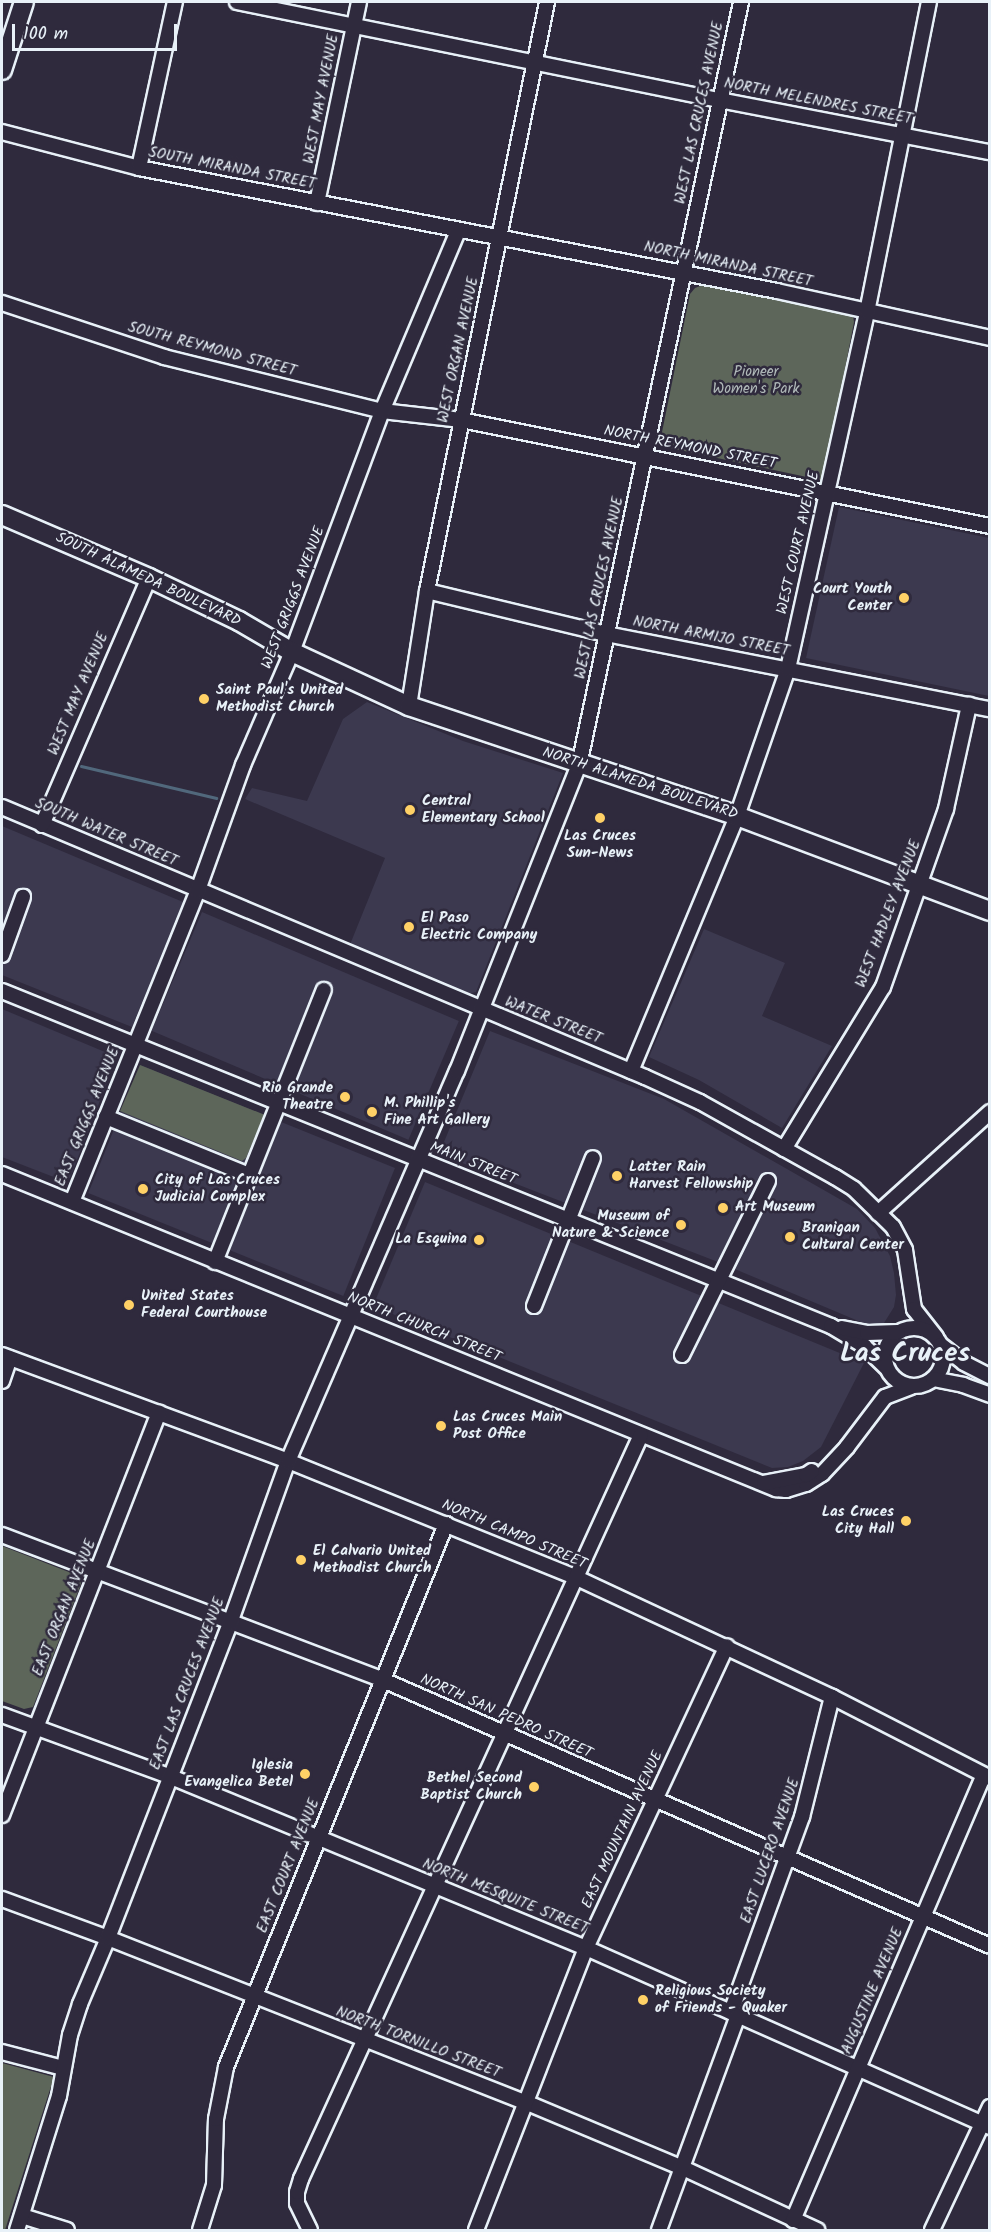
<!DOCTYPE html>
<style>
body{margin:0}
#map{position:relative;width:991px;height:2232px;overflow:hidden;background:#2f2a3d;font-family:Kalam,sans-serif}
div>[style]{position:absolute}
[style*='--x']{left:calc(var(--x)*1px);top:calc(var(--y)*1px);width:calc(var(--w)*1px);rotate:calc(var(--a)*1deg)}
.built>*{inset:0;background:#3c394f;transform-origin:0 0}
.green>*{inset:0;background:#5d665a}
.stream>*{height:3px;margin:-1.5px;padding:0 1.5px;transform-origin:1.5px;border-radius:1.5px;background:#51687c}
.roads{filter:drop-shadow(2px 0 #e8f1f8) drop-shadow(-2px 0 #e8f1f8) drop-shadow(0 2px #e8f1f8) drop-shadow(0 -2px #e8f1f8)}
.minor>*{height:14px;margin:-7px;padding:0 7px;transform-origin:7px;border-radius:7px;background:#2f2a3d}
.minor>.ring{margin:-7px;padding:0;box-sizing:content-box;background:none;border:14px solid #2f2a3d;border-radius:50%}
.major>*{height:18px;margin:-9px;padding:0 9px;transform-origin:9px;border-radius:9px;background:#2f2a3d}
.dots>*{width:16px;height:16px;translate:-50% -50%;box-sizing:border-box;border:3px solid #2f2a3d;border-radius:50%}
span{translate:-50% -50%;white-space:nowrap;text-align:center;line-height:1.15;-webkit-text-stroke:5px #2f2a3d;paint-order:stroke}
.street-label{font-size:15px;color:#e8f1f8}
.park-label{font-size:15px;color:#b0b9b9}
.poi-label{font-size:15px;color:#e8f1f8;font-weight:700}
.right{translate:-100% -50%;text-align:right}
.left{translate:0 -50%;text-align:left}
.town-label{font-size:27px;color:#e8f1f8;font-weight:700}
.frame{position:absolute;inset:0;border:3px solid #e8f1f8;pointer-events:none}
.scale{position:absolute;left:12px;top:24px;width:165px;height:27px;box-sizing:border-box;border:3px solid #e8f1f8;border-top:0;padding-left:8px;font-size:18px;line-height:21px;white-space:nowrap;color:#e8f1f8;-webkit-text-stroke:4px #2f2a3d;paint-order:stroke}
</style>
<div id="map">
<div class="built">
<div style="clip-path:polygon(839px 507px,989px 538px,989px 696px,806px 658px)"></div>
<div style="clip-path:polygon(367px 702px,463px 741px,563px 773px,476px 992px,468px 994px,349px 947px,385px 858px,245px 799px,252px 788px,307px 801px,343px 719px)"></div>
<div style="clip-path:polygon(2px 826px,183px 902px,132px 1027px,2px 975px)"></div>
<div style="left:202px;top:912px;width:279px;height:129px;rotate:23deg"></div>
<div style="clip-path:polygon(704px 929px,785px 963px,762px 1016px,832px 1046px,782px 1128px,699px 1080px,649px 1057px)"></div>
<div style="clip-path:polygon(2px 1009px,117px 1057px,70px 1178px,64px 1181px,2px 1157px)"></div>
<div style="clip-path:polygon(490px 1031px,664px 1099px,857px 1209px,875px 1228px,890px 1256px,894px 1273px,896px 1295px,894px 1307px,884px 1323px,875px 1328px,718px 1262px,439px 1154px)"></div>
<div style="left:140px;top:1065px;width:275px;height:138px;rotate:22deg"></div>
<div style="clip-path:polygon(425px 1182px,864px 1363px,821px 1447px,803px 1461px,788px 1467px,772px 1468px,373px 1306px)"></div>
</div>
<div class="green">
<div style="clip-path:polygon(703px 285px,853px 315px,854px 322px,825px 473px,821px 480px,661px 446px,660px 442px,690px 294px,695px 288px)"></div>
<div style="clip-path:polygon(140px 1065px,265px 1115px,246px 1158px,242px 1161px,120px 1111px)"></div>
<div style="clip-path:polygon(2px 1546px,79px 1576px,81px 1584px,33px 1707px,24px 1709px,2px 1701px)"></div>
<div style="clip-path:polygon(2px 2063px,54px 2077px,5px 2230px,2px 2230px)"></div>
</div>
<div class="stream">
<div style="--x:81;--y:766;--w:139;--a:13.3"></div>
</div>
<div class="roads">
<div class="minor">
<div style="--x:237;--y:2;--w:492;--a:11.5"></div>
<div style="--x:719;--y:100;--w:276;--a:10.9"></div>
<div style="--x:2;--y:132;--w:142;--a:14.7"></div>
<div style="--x:139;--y:168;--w:650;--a:10.91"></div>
<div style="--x:777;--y:291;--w:218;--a:12.4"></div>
<div style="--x:139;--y:168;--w:170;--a:-77.8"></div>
<div style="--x:317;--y:203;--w:205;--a:-78.2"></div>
<div style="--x:2;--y:303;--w:171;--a:18.4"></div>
<div style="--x:164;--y:357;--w:225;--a:13.9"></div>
<div style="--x:382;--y:411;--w:80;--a:6.5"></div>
<div style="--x:461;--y:420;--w:540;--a:11.33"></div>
<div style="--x:427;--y:591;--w:184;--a:13.5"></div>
<div style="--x:606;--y:634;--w:391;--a:11.1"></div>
<div style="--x:409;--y:706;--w:116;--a:-81.1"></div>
<div style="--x:427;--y:591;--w:601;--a:-78.48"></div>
<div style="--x:2;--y:807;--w:697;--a:22.78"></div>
<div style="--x:645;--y:1077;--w:60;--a:24.4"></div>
<div style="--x:700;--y:1102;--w:154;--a:29.1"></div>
<div style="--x:835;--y:1177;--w:22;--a:32"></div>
<div style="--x:854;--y:1189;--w:54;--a:44.3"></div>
<div style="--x:893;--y:1227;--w:26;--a:62"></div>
<div style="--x:905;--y:1250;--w:60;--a:81.3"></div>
<div style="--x:914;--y:1309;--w:36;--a:52"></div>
<div style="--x:42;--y:825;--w:269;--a:-66.6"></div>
<div style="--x:2;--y:955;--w:62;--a:-70.1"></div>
<div style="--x:2;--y:991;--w:894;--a:22"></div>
<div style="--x:831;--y:1326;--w:39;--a:31"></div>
<div style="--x:864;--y:1346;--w:30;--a:44"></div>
<div style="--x:631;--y:1071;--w:276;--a:-67.4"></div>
<div style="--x:737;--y:816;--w:156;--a:-70.9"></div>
<div style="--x:788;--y:669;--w:366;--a:-77.5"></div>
<div style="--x:867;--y:312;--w:316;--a:-78.7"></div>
<div style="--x:106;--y:1117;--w:154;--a:22.1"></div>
<div style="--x:784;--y:1149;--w:190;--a:-58.6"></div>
<div style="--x:883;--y:987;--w:189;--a:-70.5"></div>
<div style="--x:946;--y:809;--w:107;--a:-77.5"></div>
<div style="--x:2;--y:1174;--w:836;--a:22.15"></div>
<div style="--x:776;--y:1489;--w:10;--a:6"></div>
<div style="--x:786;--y:1490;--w:21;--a:-17"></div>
<div style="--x:806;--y:1484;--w:19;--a:-32"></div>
<div style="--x:822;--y:1474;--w:37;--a:-47"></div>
<div style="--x:847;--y:1447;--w:63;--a:-52.8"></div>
<div style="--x:885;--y:1397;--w:28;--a:-21"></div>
<div style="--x:72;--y:1202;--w:336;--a:-68"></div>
<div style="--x:198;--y:890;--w:133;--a:-70.2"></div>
<div style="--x:243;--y:765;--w:123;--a:-66.6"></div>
<div style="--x:292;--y:652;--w:257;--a:-69.5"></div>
<div style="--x:382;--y:411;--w:195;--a:-67.1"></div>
<div style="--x:878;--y:1213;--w:151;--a:-42"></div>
<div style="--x:215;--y:1262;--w:293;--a:-68.2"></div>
<div style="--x:534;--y:1306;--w:159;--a:-68.3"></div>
<div class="ring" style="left:885px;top:1328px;width:44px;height:44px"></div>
<div style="--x:842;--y:1328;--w:25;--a:11"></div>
<div style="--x:867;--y:1333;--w:31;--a:-2"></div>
<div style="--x:941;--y:1345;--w:29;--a:38"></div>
<div style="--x:964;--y:1363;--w:29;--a:27"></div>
<div style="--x:2;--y:1355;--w:305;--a:20.3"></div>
<div style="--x:288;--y:1461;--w:310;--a:22"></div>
<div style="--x:575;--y:1577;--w:284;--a:25"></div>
<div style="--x:832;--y:1697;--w:178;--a:27.1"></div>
<div style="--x:682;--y:1355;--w:194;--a:-63.7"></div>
<div style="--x:933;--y:1379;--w:31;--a:11"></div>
<div style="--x:963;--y:1385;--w:29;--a:20"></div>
<div style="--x:2;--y:1381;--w:24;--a:-71"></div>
<div style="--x:764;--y:1483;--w:43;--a:-10.8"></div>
<div style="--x:806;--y:1475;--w:7;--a:-34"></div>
<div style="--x:2;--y:1535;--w:408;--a:20.8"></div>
<div style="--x:383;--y:1680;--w:663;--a:23.66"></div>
<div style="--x:2;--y:1715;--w:180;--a:20.1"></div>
<div style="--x:171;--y:1777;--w:449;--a:22.4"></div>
<div style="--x:586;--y:1948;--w:442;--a:23.9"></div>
<div style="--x:2;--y:1815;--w:432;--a:-68.7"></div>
<div style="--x:2;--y:1899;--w:113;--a:20.2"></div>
<div style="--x:108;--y:1938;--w:448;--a:21.5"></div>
<div style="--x:525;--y:2102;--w:171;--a:22.7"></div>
<div style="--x:683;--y:2168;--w:148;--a:24.8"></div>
<div style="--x:731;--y:2012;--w:208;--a:-70"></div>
<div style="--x:802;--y:1817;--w:124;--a:-76"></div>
<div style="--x:2;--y:2052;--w:63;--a:14.7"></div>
<div style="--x:22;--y:2216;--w:47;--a:17.3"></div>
<div style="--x:793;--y:2220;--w:484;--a:-66.8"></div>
<div style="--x:17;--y:2230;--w:140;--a:-72.6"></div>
<div style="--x:59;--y:2096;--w:62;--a:-79.8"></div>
<div style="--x:70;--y:2035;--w:33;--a:-72"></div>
<div style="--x:80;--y:2004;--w:72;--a:-67"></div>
<div style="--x:108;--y:1938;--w:338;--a:-68.8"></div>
<div style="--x:230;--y:1623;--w:172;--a:-70.3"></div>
<div style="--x:288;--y:1461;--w:425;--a:-66.6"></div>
<div style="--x:457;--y:1071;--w:329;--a:-68.3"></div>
<div style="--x:579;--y:765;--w:780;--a:-78.01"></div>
<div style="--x:200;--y:2230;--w:47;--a:-72.7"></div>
<div style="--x:214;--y:2185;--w:66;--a:-88.3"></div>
<div style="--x:216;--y:2119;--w:53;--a:-79.1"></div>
<div style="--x:226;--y:2067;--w:586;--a:-67.94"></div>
<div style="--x:310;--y:2230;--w:30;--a:-116"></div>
<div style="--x:297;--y:2203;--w:11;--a:-90"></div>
<div style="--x:297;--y:2192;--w:14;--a:-73"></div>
<div style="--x:301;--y:2179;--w:818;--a:-65.44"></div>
<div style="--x:476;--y:2230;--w:303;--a:-68.7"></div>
<div style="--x:586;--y:1948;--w:333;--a:-65"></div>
<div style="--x:659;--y:2230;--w:229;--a:-69.8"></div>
<div style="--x:932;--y:2230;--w:136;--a:-64.8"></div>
</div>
<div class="major">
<div style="--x:2;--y:70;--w:71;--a:-72.1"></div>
<div style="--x:2;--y:515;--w:160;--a:23.2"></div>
<div style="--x:149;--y:578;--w:100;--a:25.5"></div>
<div style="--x:239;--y:621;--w:61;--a:30.3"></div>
<div style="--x:292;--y:652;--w:129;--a:24.8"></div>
<div style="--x:409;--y:706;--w:346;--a:18.5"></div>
<div style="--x:737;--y:816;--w:270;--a:20.6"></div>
</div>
</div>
<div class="dots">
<div style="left:904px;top:598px;background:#ffd166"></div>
<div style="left:204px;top:699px;background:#ffd166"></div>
<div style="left:410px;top:810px;background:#ffd166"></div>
<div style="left:600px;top:818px;background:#ffd166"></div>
<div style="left:409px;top:927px;background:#ffd166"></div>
<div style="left:345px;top:1097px;background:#ffd166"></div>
<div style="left:372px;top:1112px;background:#ffd166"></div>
<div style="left:617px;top:1176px;background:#ffd166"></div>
<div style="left:143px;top:1189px;background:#ffd166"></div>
<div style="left:723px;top:1208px;background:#ffd166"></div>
<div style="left:681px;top:1225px;background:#ffd166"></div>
<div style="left:790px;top:1237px;background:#ffd166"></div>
<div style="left:479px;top:1240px;background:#ffd166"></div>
<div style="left:129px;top:1305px;background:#ffd166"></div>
<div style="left:441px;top:1426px;background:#ffd166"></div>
<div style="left:906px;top:1521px;background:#ffd166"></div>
<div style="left:301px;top:1560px;background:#ffd166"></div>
<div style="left:305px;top:1774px;background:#ffd166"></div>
<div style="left:534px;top:1787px;background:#ffd166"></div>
<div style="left:643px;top:2000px;background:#ffd166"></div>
</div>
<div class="street-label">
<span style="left:322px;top:99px;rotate:-79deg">WEST MAY AVENUE</span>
<span style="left:818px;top:102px;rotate:11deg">NORTH MELENDRES STREET</span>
<span style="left:700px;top:113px;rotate:-78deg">WEST LAS CRUCES AVENUE</span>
<span style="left:232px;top:169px;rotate:11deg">SOUTH MIRANDA STREET</span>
<span style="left:728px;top:265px;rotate:12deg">NORTH MIRANDA STREET</span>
<span style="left:212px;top:350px;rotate:15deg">SOUTH REYMOND STREET</span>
<span style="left:459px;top:350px;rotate:-78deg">WEST ORGAN AVENUE</span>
<span style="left:690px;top:448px;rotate:11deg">NORTH REYMOND STREET</span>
<span style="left:799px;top:543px;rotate:-77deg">WEST COURT AVENUE</span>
<span style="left:148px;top:580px;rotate:25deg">SOUTH ALAMEDA BOULEVARD</span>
<span style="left:600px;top:588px;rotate:-78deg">WEST LAS CRUCES AVENUE</span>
<span style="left:294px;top:598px;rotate:-69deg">WEST GRIGGS AVENUE</span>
<span style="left:711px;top:637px;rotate:11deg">NORTH ARMIJO STREET</span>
<span style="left:79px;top:694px;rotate:-67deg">WEST MAY AVENUE</span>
<span style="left:640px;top:784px;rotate:18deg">NORTH ALAMEDA BOULEVARD</span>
<span style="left:106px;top:833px;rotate:23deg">SOUTH WATER STREET</span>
<span style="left:889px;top:914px;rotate:-69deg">WEST HADLEY AVENUE</span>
<span style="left:553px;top:1021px;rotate:22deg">WATER STREET</span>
<span style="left:88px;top:1117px;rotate:-68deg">EAST GRIGGS AVENUE</span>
<span style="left:473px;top:1164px;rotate:22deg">MAIN STREET</span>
<span style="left:424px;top:1328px;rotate:22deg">NORTH CHURCH STREET</span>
<span style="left:514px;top:1535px;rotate:23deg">NORTH CAMPO STREET</span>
<span style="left:65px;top:1608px;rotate:-68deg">EAST ORGAN AVENUE</span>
<span style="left:188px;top:1684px;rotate:-69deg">EAST LAS CRUCES AVENUE</span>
<span style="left:506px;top:1717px;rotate:24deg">NORTH SAN PEDRO STREET</span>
<span style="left:623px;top:1830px;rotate:-65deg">EAST MOUNTAIN AVENUE</span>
<span style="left:771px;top:1851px;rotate:-71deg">EAST LUCERO AVENUE</span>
<span style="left:289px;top:1866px;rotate:-68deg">EAST COURT AVENUE</span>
<span style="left:505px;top:1897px;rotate:22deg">NORTH MESQUITE STREET</span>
<span style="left:873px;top:1991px;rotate:-67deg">AUGUSTINE AVENUE</span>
<span style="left:418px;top:2043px;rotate:21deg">NORTH TORNILLO STREET</span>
</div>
<div class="park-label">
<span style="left:756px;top:381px">Pioneer<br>Women's Park</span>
</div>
<div class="poi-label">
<span class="right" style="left:892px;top:598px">Court Youth<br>Center</span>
<span class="left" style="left:216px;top:699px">Saint Paul's United<br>Methodist Church</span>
<span class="left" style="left:422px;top:810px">Central<br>Elementary School</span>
<span style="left:600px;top:845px">Las Cruces<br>Sun-News</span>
<span class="left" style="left:421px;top:927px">El Paso<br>Electric Company</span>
<span class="right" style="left:333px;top:1097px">Rio Grande<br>Theatre</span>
<span class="left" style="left:384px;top:1112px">M. Phillip's<br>Fine Art Gallery</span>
<span class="left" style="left:629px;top:1176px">Latter Rain<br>Harvest Fellowship</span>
<span class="left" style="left:155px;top:1189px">City of Las Cruces<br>Judicial Complex</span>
<span class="left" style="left:735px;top:1208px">Art Museum</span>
<span class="right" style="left:669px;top:1225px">Museum of<br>Nature &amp; Science</span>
<span class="left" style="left:802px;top:1237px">Branigan<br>Cultural Center</span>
<span class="right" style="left:467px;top:1240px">La Esquina</span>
<span class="left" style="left:141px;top:1305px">United States<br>Federal Courthouse</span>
<span class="left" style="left:453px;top:1426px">Las Cruces Main<br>Post Office</span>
<span class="right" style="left:894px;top:1521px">Las Cruces<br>City Hall</span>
<span class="left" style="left:313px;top:1560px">El Calvario United<br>Methodist Church</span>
<span class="right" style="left:293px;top:1774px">Iglesia<br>Evangelica Betel</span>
<span class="right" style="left:522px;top:1787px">Bethel Second<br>Baptist Church</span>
<span class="left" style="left:655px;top:2000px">Religious Society<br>of Friends - Quaker</span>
</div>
<div class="town-label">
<span style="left:905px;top:1354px">Las Cruces</span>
</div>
<div class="frame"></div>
<div class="scale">100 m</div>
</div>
